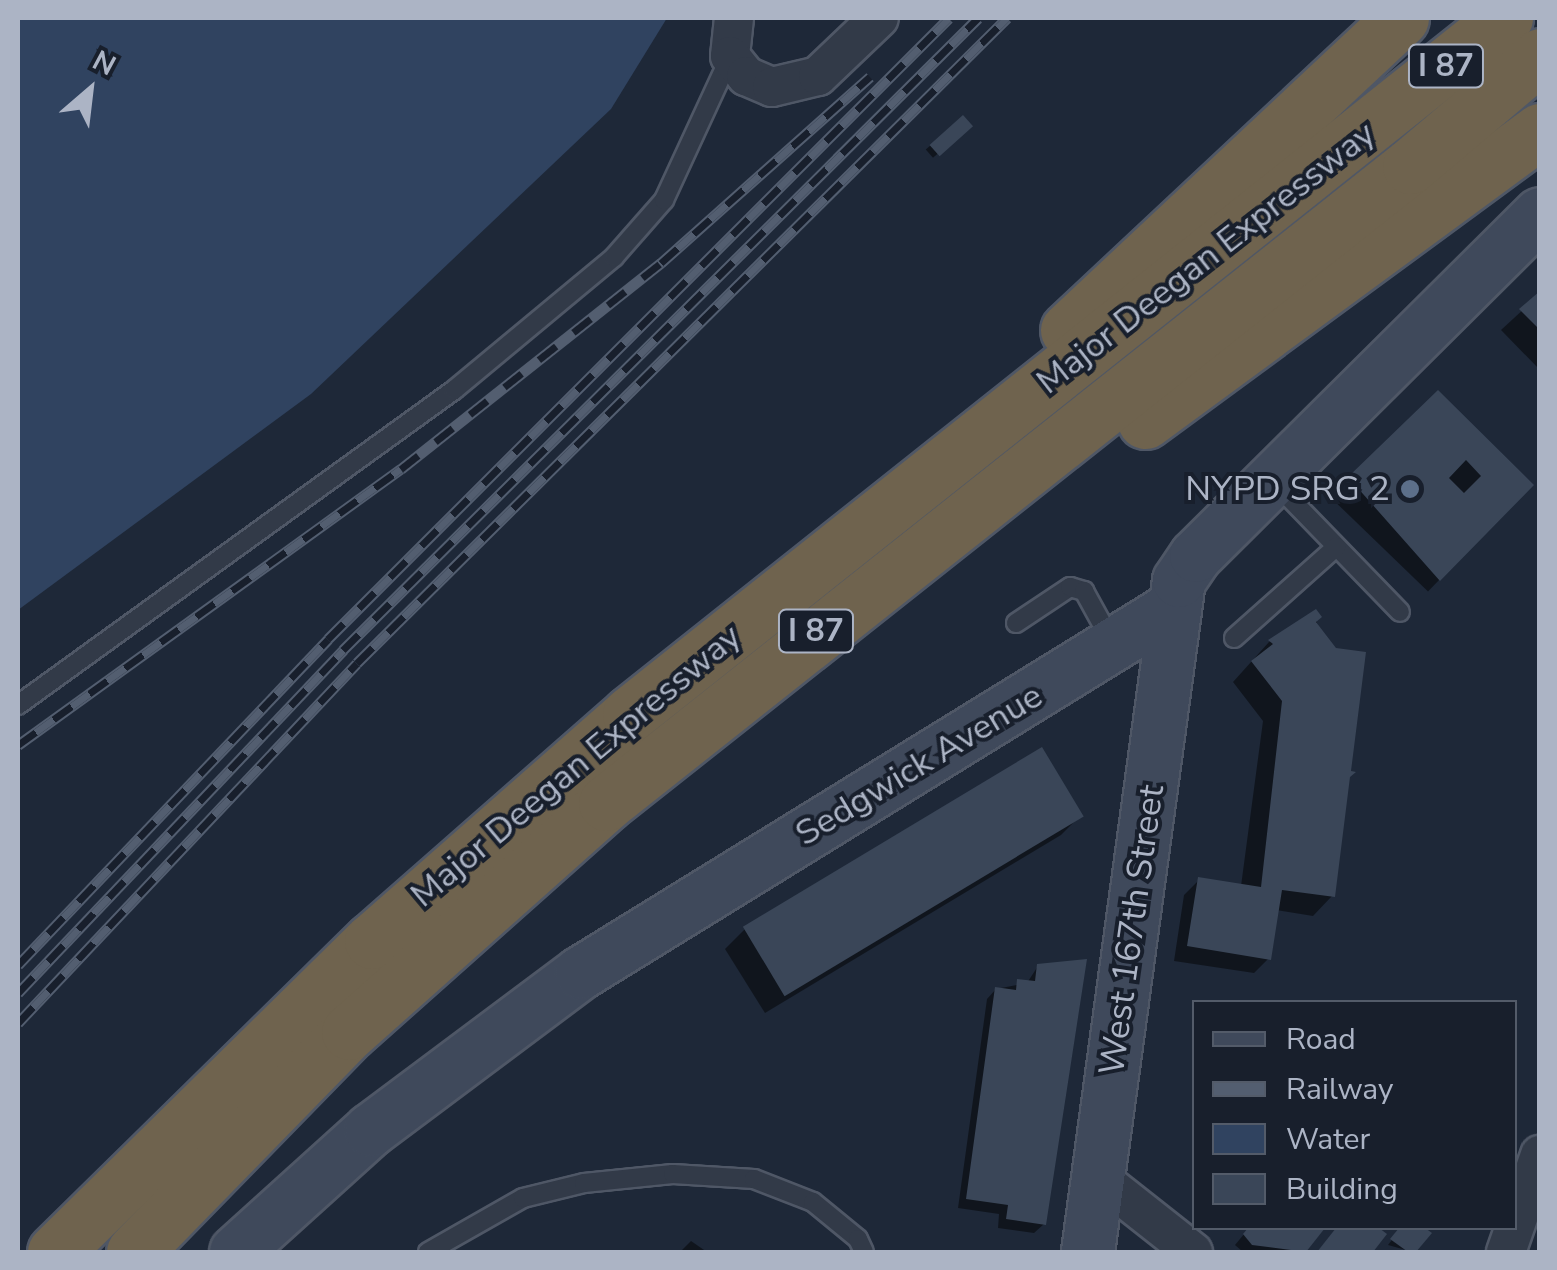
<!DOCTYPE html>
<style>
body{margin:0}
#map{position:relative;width:1557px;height:1270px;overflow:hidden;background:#1e2838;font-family:"Nunito Sans",sans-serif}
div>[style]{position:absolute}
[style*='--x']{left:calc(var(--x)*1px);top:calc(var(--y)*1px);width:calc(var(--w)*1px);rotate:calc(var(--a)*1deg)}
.water>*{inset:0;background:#304360}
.shadow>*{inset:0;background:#0007;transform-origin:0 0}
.building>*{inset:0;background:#3a4658;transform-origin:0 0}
.roads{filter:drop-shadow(2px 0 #4f5766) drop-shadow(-2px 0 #4f5766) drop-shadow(0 2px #4f5766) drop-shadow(0 -2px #4f5766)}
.service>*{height:18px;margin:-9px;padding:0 9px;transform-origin:9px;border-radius:9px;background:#323a48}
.minor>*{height:38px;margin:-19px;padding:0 19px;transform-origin:19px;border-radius:19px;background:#323a48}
.secondary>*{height:52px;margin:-26px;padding:0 26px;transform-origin:26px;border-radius:26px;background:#3f495b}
.motorway>*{height:55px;margin:-27.5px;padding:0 27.5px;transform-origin:27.5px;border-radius:27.5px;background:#6f634e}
.rail>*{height:11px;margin-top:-5.5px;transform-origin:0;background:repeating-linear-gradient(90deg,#181f2c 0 22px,#535e70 0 44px);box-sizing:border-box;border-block:2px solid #535e70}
.dots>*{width:28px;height:28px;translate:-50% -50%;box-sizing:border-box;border:5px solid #181f2c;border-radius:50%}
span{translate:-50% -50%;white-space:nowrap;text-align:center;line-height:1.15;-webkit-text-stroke:8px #181f2c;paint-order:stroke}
.shield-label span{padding:2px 8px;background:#181f2c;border:2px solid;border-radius:8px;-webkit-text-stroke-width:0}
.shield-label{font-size:32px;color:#acb4c5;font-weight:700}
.street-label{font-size:35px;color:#acb4c5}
.poi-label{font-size:35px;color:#acb4c5}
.right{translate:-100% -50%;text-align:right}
.frame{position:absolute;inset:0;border:20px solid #acb4c5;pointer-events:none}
.legend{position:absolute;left:1192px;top:1000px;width:325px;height:230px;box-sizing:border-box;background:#181f2c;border:2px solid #535b69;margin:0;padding:12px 18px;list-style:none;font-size:30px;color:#acb4c5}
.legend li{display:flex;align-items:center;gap:20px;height:50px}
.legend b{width:50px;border:2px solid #535b69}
.north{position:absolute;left:40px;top:40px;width:100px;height:100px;-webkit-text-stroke:8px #181f2c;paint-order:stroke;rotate:28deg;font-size:28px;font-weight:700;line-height:40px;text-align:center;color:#acb4c5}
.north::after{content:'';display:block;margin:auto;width:35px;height:45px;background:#acb4c5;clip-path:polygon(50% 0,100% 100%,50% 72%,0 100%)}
</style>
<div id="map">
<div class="water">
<div style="clip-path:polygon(18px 18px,667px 18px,611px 109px,311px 394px,18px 610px)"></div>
</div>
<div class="shadow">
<div style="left:962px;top:118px;width:11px;height:48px;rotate:49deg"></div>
<div style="clip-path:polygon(1540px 294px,1540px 370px,1501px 330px)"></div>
<div style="left:1438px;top:394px;width:130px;height:149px;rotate:44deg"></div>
<div style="clip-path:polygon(1315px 613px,1348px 777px,1332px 896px,1313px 916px,1276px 910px,1269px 958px,1254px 973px,1174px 961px,1184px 895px,1199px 880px,1241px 886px,1263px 721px,1233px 682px,1269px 642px)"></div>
<div style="clip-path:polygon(1080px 816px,1061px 835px,765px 1013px,725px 949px,745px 929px)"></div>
<div style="clip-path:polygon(1038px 966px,1044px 1224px,1034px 1233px,998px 1228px,999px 1214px,958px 1208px,987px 999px,996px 989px,1027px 983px)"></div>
<div style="clip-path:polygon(1249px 1228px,1320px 1228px,1299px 1252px,1243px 1252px,1235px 1245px)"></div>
<div style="clip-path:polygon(1401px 1228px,1428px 1233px,1413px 1252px,1388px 1245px)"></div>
<div style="clip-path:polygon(691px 1241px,707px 1252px,680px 1252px)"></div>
</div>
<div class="building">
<div style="left:963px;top:115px;width:15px;height:45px;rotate:48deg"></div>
<div style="clip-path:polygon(1540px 291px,1540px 330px,1519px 309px)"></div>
<div style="clip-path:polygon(evenodd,1438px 390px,1534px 485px,1440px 581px,1348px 477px,1438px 390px,1466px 460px,1481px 476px,1464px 493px,1449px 478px,1466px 460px)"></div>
<div style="clip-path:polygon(1316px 609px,1322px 617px,1316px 622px,1336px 648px,1366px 652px,1351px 771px,1356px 772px,1350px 777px,1335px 897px,1282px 890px,1271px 960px,1187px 946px,1198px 877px,1261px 887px,1282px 701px,1251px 661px,1273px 644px,1268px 640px)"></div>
<div style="left:1042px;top:747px;width:81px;height:349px;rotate:59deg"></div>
<div style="clip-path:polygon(1087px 959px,1046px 1225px,1006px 1219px,1008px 1205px,966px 1199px,995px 987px,1016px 990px,1017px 979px,1035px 981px,1037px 964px)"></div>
<div style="clip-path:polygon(1248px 1228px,1325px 1228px,1306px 1252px,1252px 1245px,1243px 1234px)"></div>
<div style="clip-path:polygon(1336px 1228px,1379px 1228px,1387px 1234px,1373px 1252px,1317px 1252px)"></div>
<div style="clip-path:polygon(1399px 1228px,1425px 1228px,1432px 1233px,1416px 1252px,1408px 1252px,1390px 1239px)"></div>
</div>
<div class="roads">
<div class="service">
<div style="--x:1276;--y:484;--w:178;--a:45.9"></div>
<div style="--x:1016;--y:623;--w:65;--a:-33.7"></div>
<div style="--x:1070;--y:587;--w:15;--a:16"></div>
<div style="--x:1084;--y:591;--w:58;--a:61.2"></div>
<div style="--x:1234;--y:638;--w:137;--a:-41.7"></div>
<div style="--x:18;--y:705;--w:538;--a:-35.85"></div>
<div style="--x:454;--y:390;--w:208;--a:-39.7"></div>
<div style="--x:614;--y:257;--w:76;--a:-48.7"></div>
<div style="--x:664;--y:200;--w:157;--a:-65.2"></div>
<div style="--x:428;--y:1252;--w:109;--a:-29.6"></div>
<div style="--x:523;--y:1198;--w:63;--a:-13.8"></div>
<div style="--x:584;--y:1183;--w:89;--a:-5.8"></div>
<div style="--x:673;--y:1174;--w:81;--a:3.5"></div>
<div style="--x:754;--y:1179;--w:63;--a:21.3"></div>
<div style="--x:813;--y:1202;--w:58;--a:39.4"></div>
<div style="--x:858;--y:1239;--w:14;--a:65"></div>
</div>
<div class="minor">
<div style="--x:734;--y:18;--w:38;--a:96"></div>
<div style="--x:730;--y:56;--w:26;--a:51"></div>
<div style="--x:746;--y:76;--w:28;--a:23"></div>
<div style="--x:772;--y:87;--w:47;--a:-13.4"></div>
<div style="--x:818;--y:76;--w:84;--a:-43.6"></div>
<div style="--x:1098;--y:1177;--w:121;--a:38.3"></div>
<div style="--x:1506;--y:1252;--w:103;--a:-70.7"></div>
</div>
<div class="secondary">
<div style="--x:236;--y:1252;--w:182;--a:-42.1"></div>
<div style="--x:371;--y:1130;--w:262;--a:-36.8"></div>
<div style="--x:581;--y:973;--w:695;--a:-31.66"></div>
<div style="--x:1088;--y:1252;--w:677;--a:-82.28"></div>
<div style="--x:1179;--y:581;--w:30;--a:-56"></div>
<div style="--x:1196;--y:556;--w:485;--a:-44.8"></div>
</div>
<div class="motorway">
<div style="--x:1068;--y:330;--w:456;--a:-43.1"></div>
<div style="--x:1145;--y:421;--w:490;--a:-36.3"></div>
<div style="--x:55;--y:1252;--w:444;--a:-44.5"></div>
<div style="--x:372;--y:941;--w:344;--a:-41.3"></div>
<div style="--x:630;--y:714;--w:1118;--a:-38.5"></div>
<div style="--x:134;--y:1252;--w:308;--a:-45.7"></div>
<div style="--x:349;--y:1032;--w:344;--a:-41.7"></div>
<div style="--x:606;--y:803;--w:1026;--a:-38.39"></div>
<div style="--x:1410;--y:166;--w:170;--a:-40.2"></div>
</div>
</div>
<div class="rail">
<div style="--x:18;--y:745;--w:472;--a:-35.8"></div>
<div style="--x:401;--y:469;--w:332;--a:-38.4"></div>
<div style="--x:661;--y:263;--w:280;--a:-41.7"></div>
<div style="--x:18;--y:965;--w:450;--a:-46.4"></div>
<div style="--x:328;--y:639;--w:878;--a:-45"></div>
<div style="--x:18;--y:993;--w:473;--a:-46.5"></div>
<div style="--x:343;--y:650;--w:896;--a:-44.86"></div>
<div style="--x:18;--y:1023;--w:494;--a:-46.7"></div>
<div style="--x:357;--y:663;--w:916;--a:-44.78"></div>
</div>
<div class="dots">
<div style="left:1410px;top:489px;background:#5c6f8a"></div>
</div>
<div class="shield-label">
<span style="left:1446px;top:66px">I 87</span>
<span style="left:816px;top:631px">I 87</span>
</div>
<div class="street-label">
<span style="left:1206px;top:258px;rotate:-38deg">Major Deegan Expressway</span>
<span style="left:919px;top:765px;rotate:-31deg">Sedgwick Avenue</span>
<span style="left:576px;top:766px;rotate:-40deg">Major Deegan Expressway</span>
<span style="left:1132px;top:930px;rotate:-82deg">West 167th Street</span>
</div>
<div class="poi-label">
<span class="right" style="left:1390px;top:489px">NYPD SRG 2</span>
</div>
<div class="frame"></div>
<ul class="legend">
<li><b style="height:12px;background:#3f495b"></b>Road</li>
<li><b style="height:12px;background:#535e70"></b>Railway</li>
<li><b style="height:28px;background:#304360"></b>Water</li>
<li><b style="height:28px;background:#3a4658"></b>Building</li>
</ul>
<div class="north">N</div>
</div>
